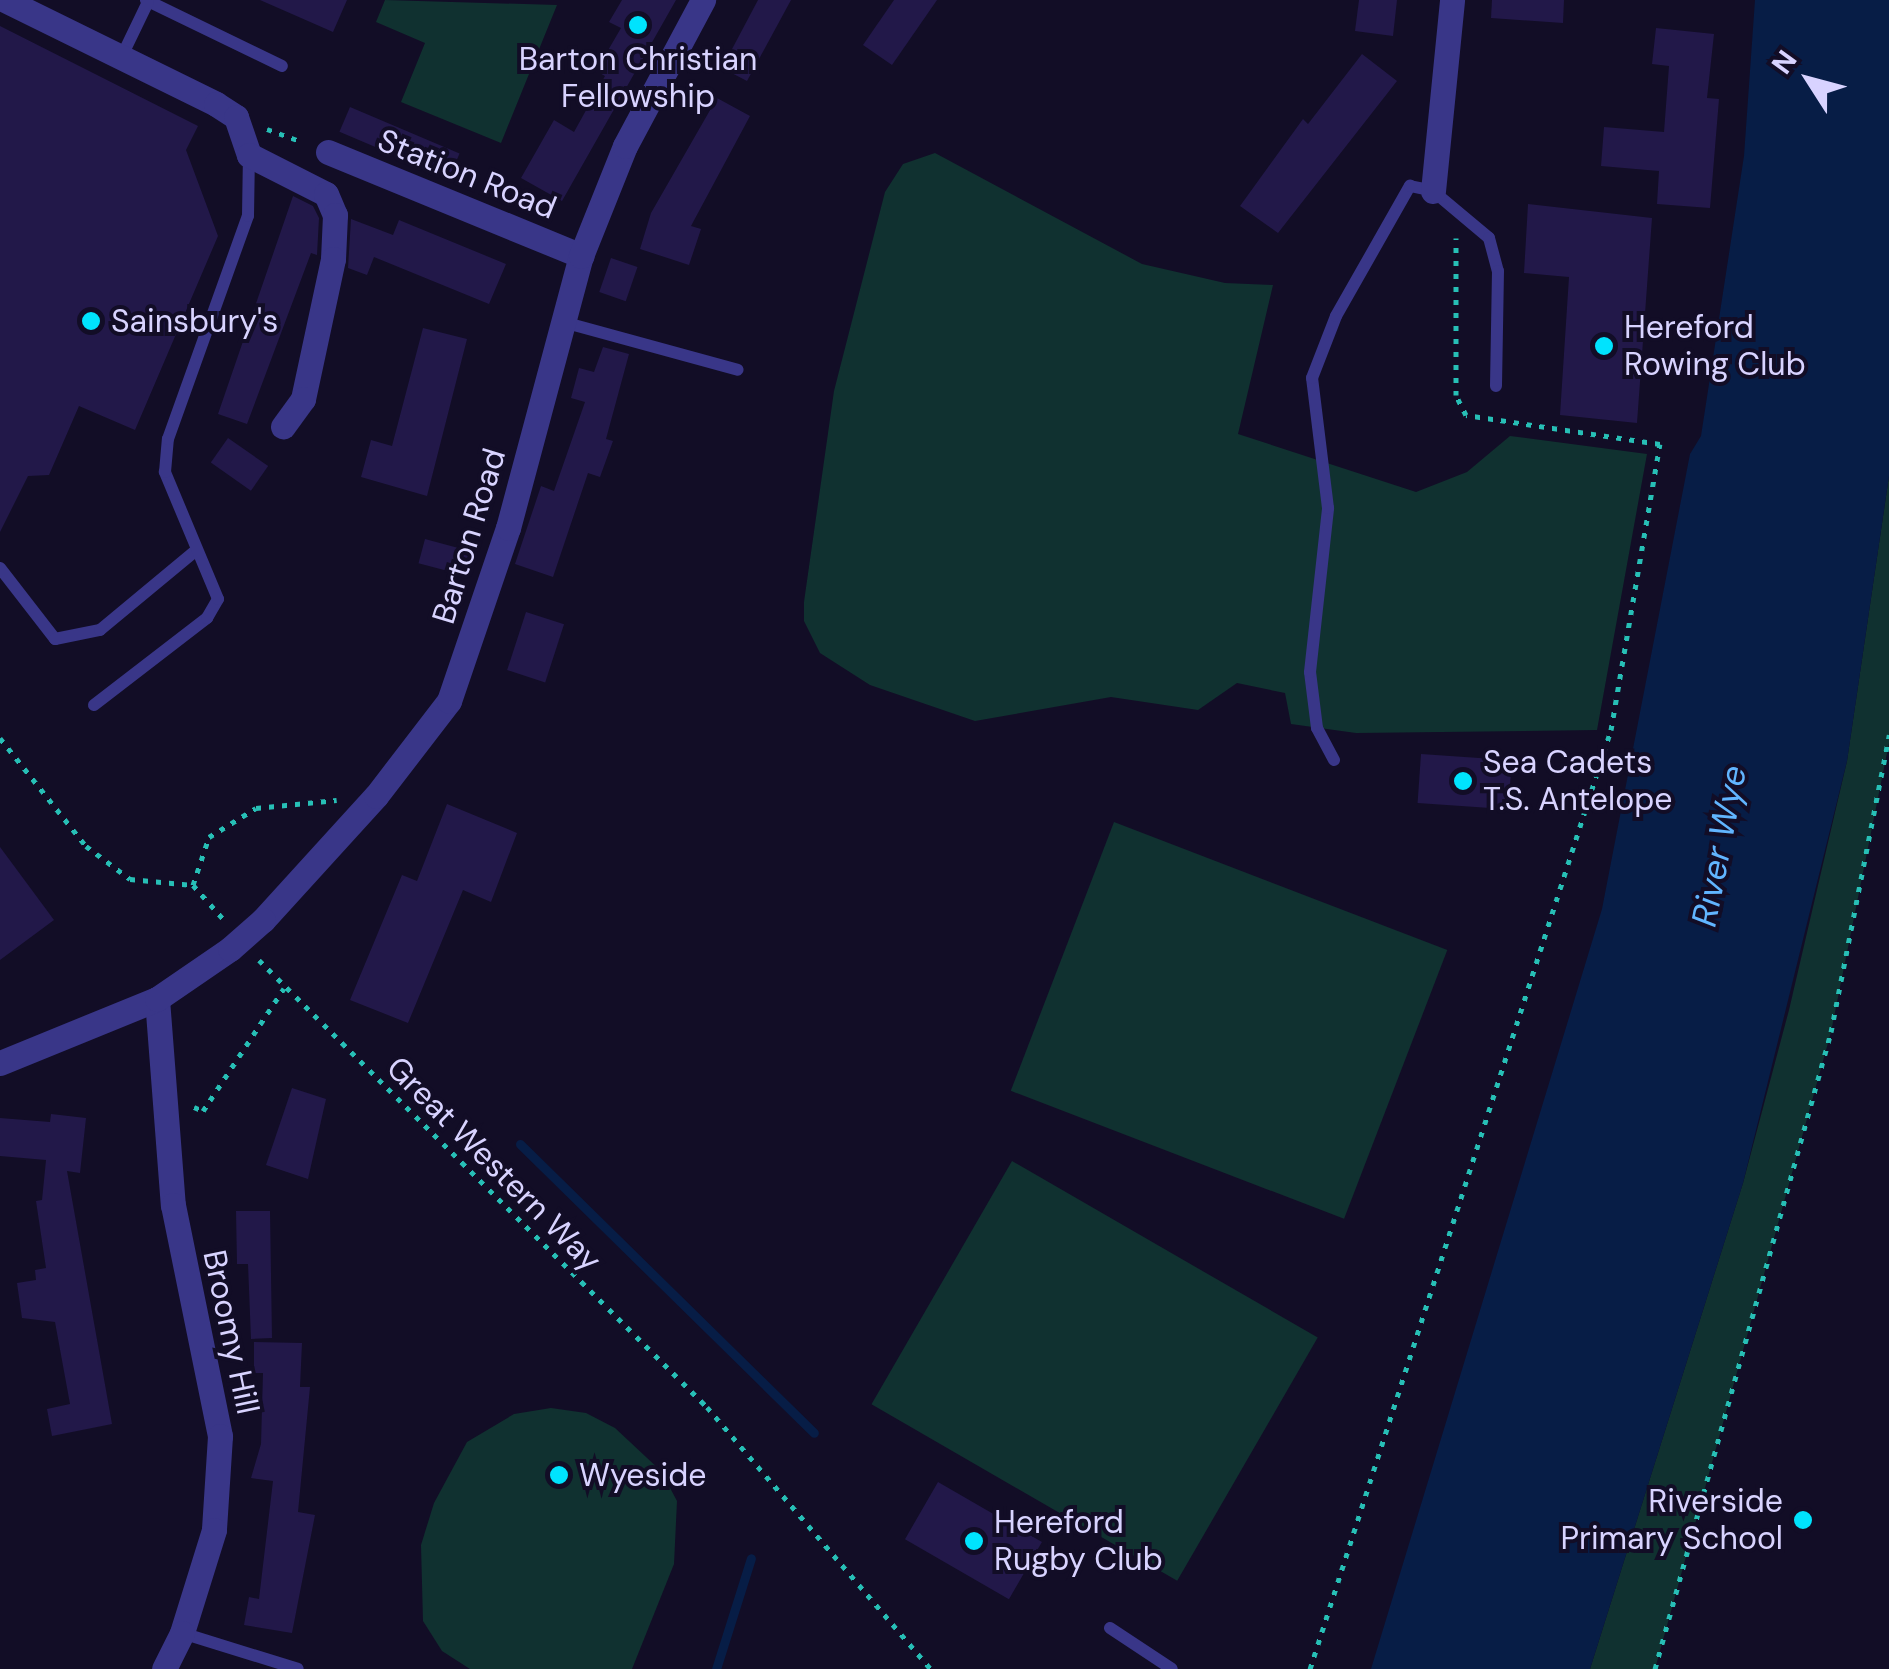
<!DOCTYPE html>
<style>
body{margin:0}
#map{position:relative;width:1889px;height:1669px;overflow:hidden;background:#120d26;font-family:"DM Sans",sans-serif}
div>[style]{position:absolute}
[style*='--x']{left:calc(var(--x)*1px);top:calc(var(--y)*1px);width:calc(var(--w)*1px);rotate:calc(var(--a)*1deg)}
.green>*{inset:0;background:#103130;transform-origin:0 0}
.water>*{inset:0;background:#071d46}
.stream>*{height:9px;margin:-4.5px;padding:0 4.5px;transform-origin:4.5px;border-radius:4.5px;background:#071d46}
.building>*{inset:0;background:#221849;transform-origin:0 0}
.path>*{height:5px;margin-top:-2.5px;transform-origin:0;background:repeating-linear-gradient(90deg,#27bfb6 0 5px,transparent 0 13px)}
.service>*{height:12px;margin:-6px;padding:0 6px;transform-origin:6px;border-radius:6px;background:#393688}
.minor>*{height:25px;margin:-12.5px;padding:0 12.5px;transform-origin:12.5px;border-radius:12.5px;background:#393688}
.tertiary>*{height:25px;margin:-12.5px;padding:0 12.5px;transform-origin:12.5px;border-radius:12.5px;background:#393688}
.tertiary-bridge>*{height:25px;margin:-12.5px;padding:0 12.5px;transform-origin:12.5px;border-radius:12.5px;background:#393688}
.dots>*{width:28px;height:28px;translate:-50% -50%;box-sizing:border-box;border:5px solid #120d26;border-radius:50%}
span{translate:-50% -50%;white-space:nowrap;text-align:center;line-height:1.15;-webkit-text-stroke:8px #120d26;paint-order:stroke}
.poi-label{font-size:32px;color:#d8d3ff}
.left{translate:0 -50%;text-align:left}
.right{translate:-100% -50%;text-align:right}
.street-label{font-size:32px;color:#d8d3ff}
.water-label{font-size:35px;color:#61b5ff;font-style:italic}
.north{position:absolute;left:1759px;top:30px;width:100px;height:100px;-webkit-text-stroke:8px #120d26;paint-order:stroke;rotate:306deg;font-size:28px;font-weight:700;line-height:40px;text-align:center;color:#d8d3ff}
.north::after{content:'';display:block;margin:auto;width:35px;height:45px;background:#d8d3ff;clip-path:polygon(50% 0,100% 100%,50% 72%,0 100%)}
</style>
<div id="map">
<div class="green">
<div style="clip-path:polygon(385px 0,557px 5px,501px 143px,401px 102px,425px 43px,376px 22px)"></div>
<div style="clip-path:polygon(935px 153px,1142px 264px,1225px 283px,1273px 285px,1238px 434px,1416px 492px,1467px 472px,1510px 436px,1647px 454px,1597px 730px,1356px 733px,1291px 724px,1285px 693px,1237px 683px,1198px 710px,1111px 697px,975px 721px,870px 685px,820px 653px,804px 621px,804px 602px,834px 391px,885px 192px,903px 164px)"></div>
<div style="clip-path:polygon(1889px 476px,1889px 743px,1831px 1032px,1655px 1669px,1590px 1669px,1743px 1183px,1789px 1010px,1847px 761px)"></div>
<div style="left:1114px;top:822px;width:357px;height:288px;rotate:21deg"></div>
<div style="left:1012px;top:1161px;width:353px;height:281px;rotate:30deg"></div>
<div style="clip-path:polygon(551px 1408px,586px 1413px,615px 1428px,661px 1471px,677px 1501px,674px 1564px,632px 1669px,470px 1669px,442px 1651px,423px 1621px,421px 1545px,434px 1503px,467px 1442px,514px 1414px)"></div>
</div>
<div class="water">
<div style="clip-path:polygon(1755px 0,1889px 0,1889px 476px,1847px 761px,1743px 1183px,1590px 1669px,1371px 1669px,1602px 909px,1690px 454px,1701px 436px,1744px 156px)"></div>
</div>
<div class="stream">
<div style="--x:520;--y:1144;--w:412;--a:44.5"></div>
<div style="--x:716;--y:1669;--w:116;--a:-72.5"></div>
</div>
<div class="building">
<div style="clip-path:polygon(260px 0,347px 0,333px 32px)"></div>
<div style="clip-path:polygon(622px 0,676px 0,562px 201px,521px 178px,554px 120px,574px 132px,605px 76px,596px 71px,621px 28px,609px 22px)"></div>
<div style="clip-path:polygon(758px 0,791px 0,747px 81px,722px 68px)"></div>
<div style="clip-path:polygon(894px 0,937px 0,892px 65px,863px 45px)"></div>
<div style="clip-path:polygon(1359px 0,1397px 0,1393px 36px,1355px 31px)"></div>
<div style="clip-path:polygon(1492px 0,1564px 0,1563px 23px,1491px 18px)"></div>
<div style="clip-path:polygon(0 26px,198px 126px,186px 150px,218px 236px,135px 430px,79px 406px,49px 475px,28px 476px,0 532px)"></div>
<div style="clip-path:polygon(1656px 28px,1714px 34px,1707px 98px,1719px 99px,1710px 208px,1657px 204px,1659px 171px,1601px 166px,1604px 127px,1664px 132px,1669px 66px,1652px 64px)"></div>
<div style="clip-path:polygon(1362px 54px,1397px 81px,1278px 233px,1240px 206px,1303px 119px,1308px 124px)"></div>
<div style="clip-path:polygon(717px 98px,750px 116px,691px 226px,701px 229px,689px 265px,640px 249px,651px 213px)"></div>
<div style="left:350px;top:107px;width:119px;height:27px;rotate:23deg"></div>
<div style="clip-path:polygon(293px 196px,313px 206px,319px 218px,317px 255px,311px 253px,247px 424px,218px 414px)"></div>
<div style="clip-path:polygon(1528px 204px,1652px 218px,1637px 423px,1560px 415px,1569px 277px,1524px 273px)"></div>
<div style="clip-path:polygon(351px 219px,393px 235px,399px 220px,506px 264px,489px 304px,374px 257px,367px 275px,348px 268px)"></div>
<div style="left:611px;top:258px;width:28px;height:36px;rotate:19deg"></div>
<div style="clip-path:polygon(423px 328px,467px 339px,427px 496px,361px 477px,371px 440px,392px 446px)"></div>
<div style="clip-path:polygon(603px 347px,629px 354px,606px 439px,613px 441px,600px 477px,588px 473px,553px 577px,515px 564px,541px 486px,554px 491px,585px 402px,571px 398px,579px 368px,594px 372px)"></div>
<div style="left:228px;top:438px;width:49px;height:30px;rotate:35deg"></div>
<div style="left:425px;top:539px;width:46px;height:25px;rotate:15deg"></div>
<div style="left:526px;top:612px;width:40px;height:61px;rotate:18deg"></div>
<div style="left:1421px;top:754px;width:91px;height:49px;rotate:4deg"></div>
<div style="clip-path:polygon(447px 804px,517px 833px,491px 902px,463px 890px,408px 1023px,350px 1000px,402px 875px,417px 881px)"></div>
<div style="clip-path:polygon(0 847px,54px 920px,0 960px)"></div>
<div style="clip-path:polygon(292px 1088px,326px 1099px,308px 1179px,266px 1165px)"></div>
<div style="clip-path:polygon(51px 1114px,86px 1118px,80px 1173px,67px 1171px,112px 1424px,52px 1436px,47px 1409px,70px 1404px,55px 1322px,22px 1318px,17px 1283px,36px 1280px,35px 1270px,46px 1268px,36px 1201px,42px 1200px,46px 1160px,0 1156px,0 1118px,50px 1122px)"></div>
<div style="clip-path:polygon(236px 1211px,270px 1211px,272px 1338px,251px 1339px,248px 1264px,237px 1264px)"></div>
<div style="clip-path:polygon(254px 1342px,302px 1343px,300px 1387px,310px 1387px,298px 1512px,315px 1515px,292px 1633px,244px 1625px,249px 1597px,259px 1599px,273px 1481px,251px 1478px,261px 1444px,263px 1373px,254px 1373px)"></div>
<div style="left:938px;top:1482px;width:120px;height:66px;rotate:30deg"></div>
</div>
<div class="path">
<div style="--x:267;--y:129;--w:38;--a:20"></div>
<div style="--x:0;--y:738;--w:138;--a:51.5"></div>
<div style="--x:86;--y:846;--w:55;--a:36.9"></div>
<div style="--x:130;--y:879;--w:63;--a:5.4"></div>
<div style="--x:193;--y:885;--w:50;--a:48.3"></div>
<div style="--x:193;--y:885;--w:51;--a:-71.6"></div>
<div style="--x:209;--y:837;--w:55;--a:-31.7"></div>
<div style="--x:256;--y:808;--w:81;--a:-5.6"></div>
<div style="--x:259;--y:960;--w:633;--a:44.94"></div>
<div style="--x:707;--y:1407;--w:345;--a:49.5"></div>
<div style="--x:194;--y:1107;--w:10;--a:24"></div>
<div style="--x:203;--y:1111;--w:147;--a:-56.6"></div>
<div style="--x:1310;--y:1669;--w:986;--a:-72.23"></div>
<div style="--x:1611;--y:730;--w:290;--a:-80.3"></div>
<div style="--x:1660;--y:444;--w:196;--a:-171.5"></div>
<div style="--x:1466;--y:415;--w:22;--a:-117"></div>
<div style="--x:1456;--y:395;--w:157;--a:-90"></div>
<div style="--x:1655;--y:1669;--w:661;--a:-74.55"></div>
<div style="--x:1831;--y:1032;--w:303;--a:-78.9"></div>
</div>
<div class="service">
<div style="--x:146;--y:0;--w:151;--a:25.9"></div>
<div style="--x:121;--y:58;--w:62;--a:-64.3"></div>
<div style="--x:563;--y:322;--w:181;--a:15.3"></div>
<div style="--x:0;--y:568;--w:90;--a:52.2"></div>
<div style="--x:55;--y:639;--w:46;--a:-11.3"></div>
<div style="--x:100;--y:630;--w:124;--a:-39.7"></div>
<div style="--x:94;--y:705;--w:143;--a:-37.6"></div>
<div style="--x:207;--y:618;--w:22;--a:-60"></div>
<div style="--x:218;--y:599;--w:138;--a:-112.7"></div>
<div style="--x:165;--y:472;--w:33;--a:-85"></div>
<div style="--x:168;--y:439;--w:237;--a:-70.3"></div>
<div style="--x:248;--y:216;--w:61;--a:-89.1"></div>
<div style="--x:1334;--y:760;--w:36;--a:-118"></div>
<div style="--x:1317;--y:728;--w:56;--a:-97.1"></div>
<div style="--x:1310;--y:672;--w:165;--a:-83.7"></div>
<div style="--x:1328;--y:508;--w:131;--a:-97"></div>
<div style="--x:1312;--y:378;--w:66;--a:-68.8"></div>
<div style="--x:1336;--y:316;--w:150;--a:-60.4"></div>
<div style="--x:1410;--y:186;--w:24;--a:12"></div>
<div style="--x:1433;--y:191;--w:73;--a:40"></div>
<div style="--x:1489;--y:238;--w:34;--a:75"></div>
<div style="--x:1498;--y:271;--w:115;--a:91"></div>
<div style="--x:1110;--y:1628;--w:74;--a:33.5"></div>
<div style="--x:182;--y:1633;--w:121;--a:17.2"></div>
</div>
<div class="minor">
<div style="--x:5;--y:0;--w:235;--a:26.2"></div>
<div style="--x:216;--y:104;--w:24;--a:33"></div>
<div style="--x:236;--y:117;--w:40;--a:71.1"></div>
<div style="--x:249;--y:155;--w:86;--a:26.9"></div>
<div style="--x:326;--y:194;--w:23;--a:67"></div>
<div style="--x:335;--y:215;--w:44;--a:92.6"></div>
<div style="--x:333;--y:259;--w:143;--a:102.1"></div>
<div style="--x:303;--y:399;--w:34;--a:126"></div>
<div style="--x:328;--y:152;--w:274;--a:22.3"></div>
<div style="--x:1433;--y:191;--w:192;--a:-84.3"></div>
<div style="--x:157;--y:999;--w:207;--a:85.6"></div>
<div style="--x:173;--y:1205;--w:236;--a:78.5"></div>
<div style="--x:220;--y:1436;--w:94;--a:93.7"></div>
<div style="--x:214;--y:1530;--w:108;--a:107.3"></div>
<div style="--x:182;--y:1633;--w:40;--a:116.6"></div>
</div>
<div class="tertiary">
<div style="--x:263;--y:920;--w:168;--a:-47.7"></div>
<div style="--x:376;--y:796;--w:120;--a:-52.5"></div>
<div style="--x:449;--y:701;--w:183;--a:-71.2"></div>
<div style="--x:508;--y:528;--w:282;--a:-75"></div>
<div style="--x:581;--y:256;--w:118;--a:-68.2"></div>
<div style="--x:625;--y:146;--w:166;--a:-61.9"></div>
<div style="--x:0;--y:1063;--w:170;--a:-22.2"></div>
<div style="--x:157;--y:999;--w:88;--a:-34.4"></div>
</div>
<div class="tertiary-bridge">
<div style="--x:230;--y:949;--w:44;--a:-41.3"></div>
</div>
<div class="dots">
<div style="left:638px;top:25px;background:#00e3fe"></div>
<div style="left:91px;top:321px;background:#00e3fe"></div>
<div style="left:1604px;top:346px;background:#00e3fe"></div>
<div style="left:1463px;top:781px;background:#00e3fe"></div>
<div style="left:559px;top:1475px;background:#00e3fe"></div>
<div style="left:1803px;top:1520px;background:#00e3fe"></div>
<div style="left:974px;top:1541px;background:#00e3fe"></div>
</div>
<div class="poi-label">
<span style="left:638px;top:78px">Barton Christian<br>Fellowship</span>
<span class="left" style="left:111px;top:321px">Sainsbury's</span>
<span class="left" style="left:1624px;top:346px">Hereford<br>Rowing Club</span>
<span class="left" style="left:1483px;top:781px">Sea Cadets<br>T.S. Antelope</span>
<span class="left" style="left:579px;top:1475px">Wyeside</span>
<span class="right" style="left:1783px;top:1520px">Riverside<br>Primary School</span>
<span class="left" style="left:994px;top:1541px">Hereford<br>Rugby Club</span>
</div>
<div class="street-label">
<span style="left:467px;top:174px;rotate:22deg">Station Road</span>
<span style="left:469px;top:536px;rotate:-73deg">Barton Road</span>
<span style="left:494px;top:1164px;rotate:45deg">Great Western Way</span>
<span style="left:231px;top:1332px;rotate:78deg">Broomy Hill</span>
</div>
<div class="water-label">
<span style="left:1719px;top:846px;rotate:-79deg">River Wye</span>
</div>
<div class="north">N</div>
</div>
